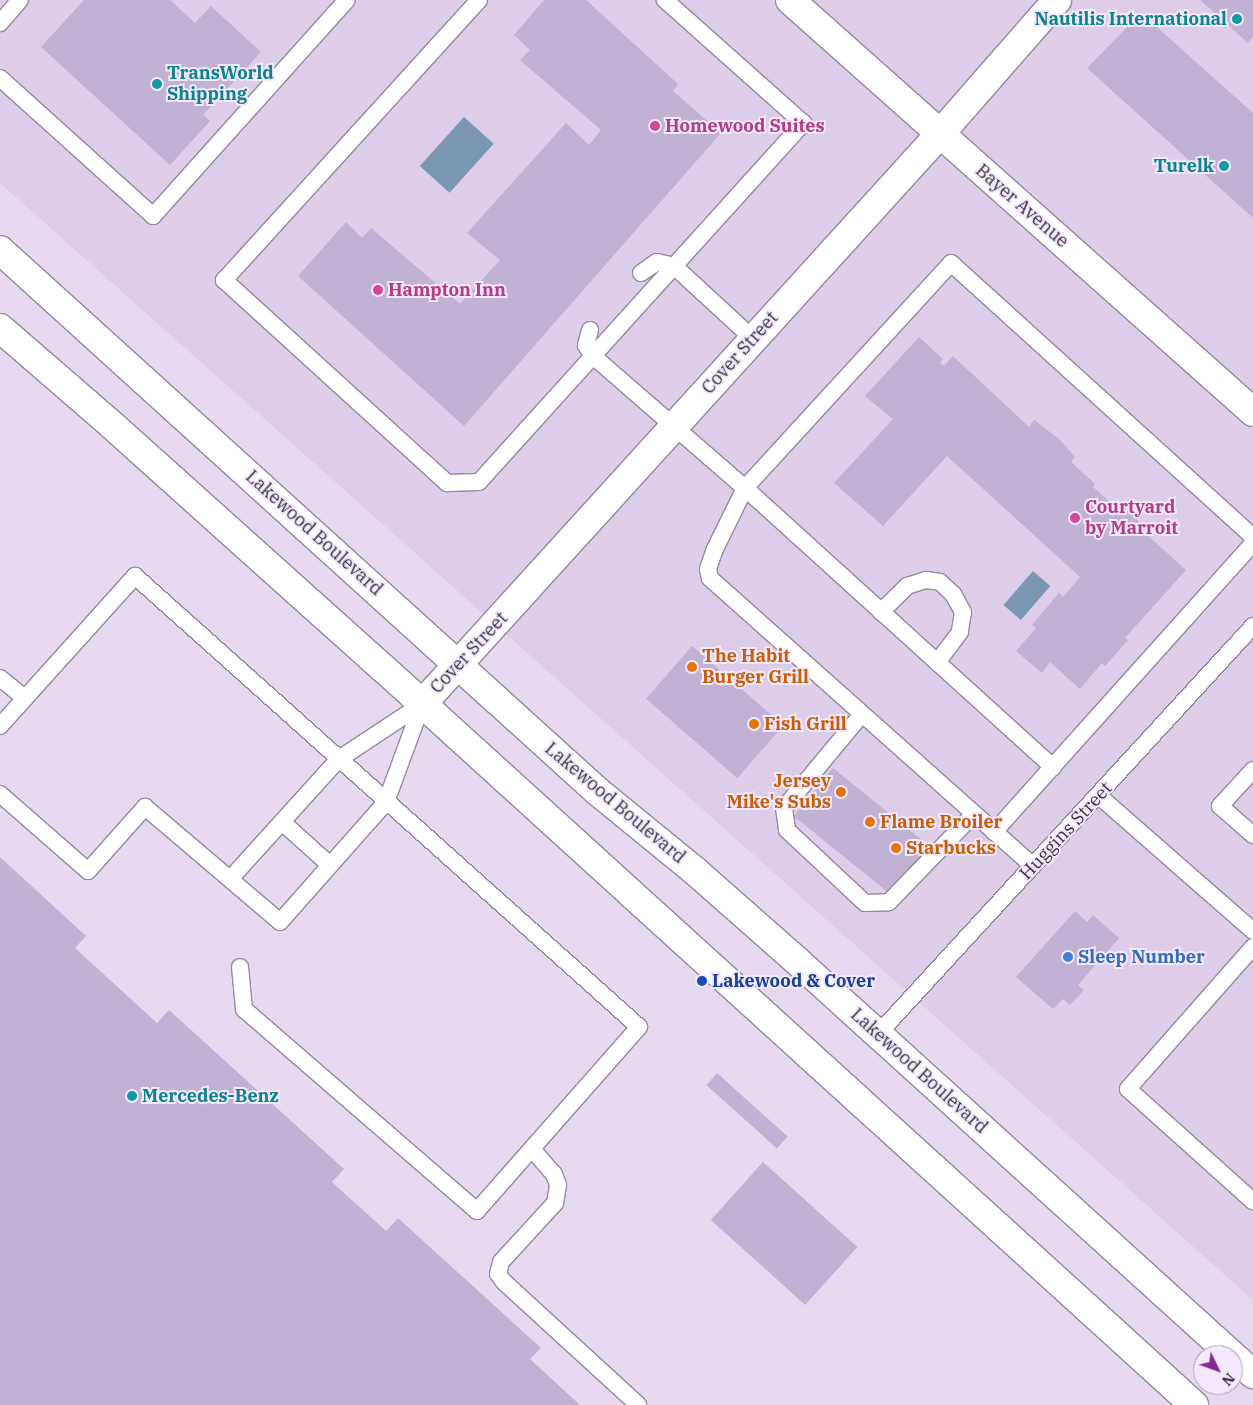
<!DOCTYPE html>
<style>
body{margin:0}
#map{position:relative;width:1253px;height:1405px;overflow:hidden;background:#e7daf0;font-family:"IBM Plex Serif",serif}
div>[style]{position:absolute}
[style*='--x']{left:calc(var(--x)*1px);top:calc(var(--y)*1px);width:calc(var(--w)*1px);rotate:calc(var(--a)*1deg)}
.built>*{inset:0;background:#ddcde8}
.water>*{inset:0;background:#7b97b2;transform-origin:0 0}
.building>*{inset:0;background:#c1b1d3;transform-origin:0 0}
.roads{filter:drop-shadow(1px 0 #958a9e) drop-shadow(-1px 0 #958a9e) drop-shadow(0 1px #958a9e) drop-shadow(0 -1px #958a9e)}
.service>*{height:16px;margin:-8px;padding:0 8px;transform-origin:8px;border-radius:8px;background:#fff}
.minor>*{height:28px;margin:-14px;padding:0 14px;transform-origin:14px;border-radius:14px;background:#fff}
.tertiary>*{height:28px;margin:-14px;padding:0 14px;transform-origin:14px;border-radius:14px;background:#fff}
.primary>*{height:28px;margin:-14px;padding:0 14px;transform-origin:14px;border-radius:14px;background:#fff}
.dots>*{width:14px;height:14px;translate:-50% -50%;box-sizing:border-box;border:2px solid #f4e8fe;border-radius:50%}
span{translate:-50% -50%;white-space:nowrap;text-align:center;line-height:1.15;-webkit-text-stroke:4px #f4e8fe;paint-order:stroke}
.culture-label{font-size:18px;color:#0d838f;font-weight:700}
.right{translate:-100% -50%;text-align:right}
.left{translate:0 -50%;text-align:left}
.hotel-label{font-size:18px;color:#b23c85;font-weight:700}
.street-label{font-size:18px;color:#36313a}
.food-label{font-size:18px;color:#c56008;font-weight:700}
.shop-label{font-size:18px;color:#366cbe;font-weight:700}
.transit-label{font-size:18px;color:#164399;font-weight:700}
.north{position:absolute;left:1193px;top:1345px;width:50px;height:50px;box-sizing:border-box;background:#f4e8fe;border:1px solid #a89fb0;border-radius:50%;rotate:132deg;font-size:14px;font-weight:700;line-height:20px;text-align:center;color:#36313a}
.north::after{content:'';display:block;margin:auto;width:18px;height:22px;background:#852995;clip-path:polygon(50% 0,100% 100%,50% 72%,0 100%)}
</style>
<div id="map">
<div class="built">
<div style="clip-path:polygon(0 0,1253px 0,1253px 1300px,0 183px)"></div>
</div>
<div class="water">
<div style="left:464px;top:117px;width:40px;height:66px;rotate:42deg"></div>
<div style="left:1033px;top:571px;width:23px;height:45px;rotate:41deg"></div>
</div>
<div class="building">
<div style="clip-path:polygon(84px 0,170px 0,195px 23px,211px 6px,261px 52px,203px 115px,210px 121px,170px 165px,41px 47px)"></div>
<div style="clip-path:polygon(544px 0,586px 0,678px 84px,673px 91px,721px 133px,464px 426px,298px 276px,346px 222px,362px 238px,371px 228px,460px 304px,500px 260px,467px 233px,566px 123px,589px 145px,601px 130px,520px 60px,530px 50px,514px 35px)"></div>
<div style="clip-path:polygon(1200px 0,1253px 0,1253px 37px,1248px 43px)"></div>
<div style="clip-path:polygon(1141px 13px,1253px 113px,1253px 218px,1087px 68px)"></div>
<div style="clip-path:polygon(919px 337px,943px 359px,940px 362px,944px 366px,953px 356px,1029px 427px,1034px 420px,1059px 439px,1075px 457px,1071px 462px,1095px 484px,1093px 487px,1119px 510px,1122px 506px,1148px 530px,1145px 533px,1186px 570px,1125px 638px,1128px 640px,1105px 666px,1102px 663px,1080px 689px,1050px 662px,1042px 673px,1016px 651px,1036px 628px,1032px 625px,1059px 593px,1063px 597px,1080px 577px,947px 456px,883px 526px,834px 483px,893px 419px,865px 396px)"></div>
<div style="left:692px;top:646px;width:121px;height:70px;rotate:41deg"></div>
<div style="left:833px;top:768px;width:123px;height:62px;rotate:39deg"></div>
<div style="clip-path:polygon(0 857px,86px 936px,75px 948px,157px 1023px,169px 1010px,344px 1169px,332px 1182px,386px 1231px,398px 1218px,541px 1348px,530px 1359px,580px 1405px,0 1405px)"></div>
<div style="clip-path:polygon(1075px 911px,1087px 922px,1093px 915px,1119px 938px,1078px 985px,1084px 990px,1070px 1005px,1063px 999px,1053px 1009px,1016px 977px)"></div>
<div style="left:717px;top:1073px;width:95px;height:16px;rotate:42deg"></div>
<div style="left:763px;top:1162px;width:127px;height:78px;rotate:42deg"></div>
</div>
<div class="roads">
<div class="service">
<div style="--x:479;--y:0;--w:379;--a:132.3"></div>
<div style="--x:224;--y:280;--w:302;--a:42.3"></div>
<div style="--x:447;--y:483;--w:32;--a:-2"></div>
<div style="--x:479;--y:482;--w:484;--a:-47.9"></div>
<div style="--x:803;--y:123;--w:185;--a:-138.3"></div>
<div style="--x:0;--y:23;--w:30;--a:-49"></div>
<div style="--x:0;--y:78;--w:206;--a:42"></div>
<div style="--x:153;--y:216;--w:290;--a:-48.1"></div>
<div style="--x:641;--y:273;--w:19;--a:-35"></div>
<div style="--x:657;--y:262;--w:17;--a:13"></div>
<div style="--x:674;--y:266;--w:108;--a:42.7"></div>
<div style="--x:590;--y:330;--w:16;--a:105"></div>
<div style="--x:586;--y:345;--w:13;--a:58"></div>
<div style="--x:593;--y:356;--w:201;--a:41"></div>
<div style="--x:745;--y:488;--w:416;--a:42.2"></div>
<div style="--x:881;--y:612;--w:37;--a:-45"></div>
<div style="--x:907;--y:586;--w:20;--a:-18"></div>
<div style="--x:926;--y:580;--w:14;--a:8"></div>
<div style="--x:940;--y:582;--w:18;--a:43"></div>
<div style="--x:953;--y:594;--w:21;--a:61"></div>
<div style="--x:963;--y:612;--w:20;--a:99"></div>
<div style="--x:960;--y:632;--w:38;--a:127"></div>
<div style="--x:0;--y:678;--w:32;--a:39"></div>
<div style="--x:862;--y:714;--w:122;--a:129.7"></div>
<div style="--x:784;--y:808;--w:22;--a:82"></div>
<div style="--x:787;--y:830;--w:107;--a:43.1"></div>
<div style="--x:865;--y:903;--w:24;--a:-2"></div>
<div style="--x:889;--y:902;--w:122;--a:-46"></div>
<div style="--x:0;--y:726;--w:202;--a:-48"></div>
<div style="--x:135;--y:576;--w:676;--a:41.82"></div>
<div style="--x:639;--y:1027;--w:245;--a:131.4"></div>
<div style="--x:477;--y:1211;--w:308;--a:-139.1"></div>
<div style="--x:244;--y:1009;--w:42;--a:-95.4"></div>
<div style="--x:1253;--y:770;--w:49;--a:132.5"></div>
<div style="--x:1220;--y:806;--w:44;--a:41.3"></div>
<div style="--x:0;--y:794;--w:117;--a:41.2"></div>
<div style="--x:88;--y:871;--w:86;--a:-48.3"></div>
<div style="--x:145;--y:807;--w:177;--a:40.4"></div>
<div style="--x:280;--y:922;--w:160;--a:-48.5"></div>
<div style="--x:386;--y:802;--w:104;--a:-69.8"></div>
<div style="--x:1099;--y:796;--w:205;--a:41.2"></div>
<div style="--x:282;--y:822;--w:64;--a:41.9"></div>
<div style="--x:994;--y:832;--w:388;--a:-48.1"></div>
<div style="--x:1033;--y:866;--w:433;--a:-138.3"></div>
<div style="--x:710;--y:578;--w:9;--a:-103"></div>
<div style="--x:708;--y:569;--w:21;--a:-71"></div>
<div style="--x:715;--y:549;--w:68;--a:-63.8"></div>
<div style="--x:745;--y:488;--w:305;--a:-47.5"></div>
<div style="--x:951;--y:263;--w:408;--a:42.2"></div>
<div style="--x:231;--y:878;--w:161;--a:-47.8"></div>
<div style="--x:339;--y:759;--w:100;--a:-33.5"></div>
<div style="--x:1253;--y:947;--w:189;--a:131.4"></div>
<div style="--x:1128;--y:1089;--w:168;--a:41.9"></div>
<div style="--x:878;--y:1034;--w:554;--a:-47.41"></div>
<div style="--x:532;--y:1149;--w:33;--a:49"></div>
<div style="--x:554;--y:1174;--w:12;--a:70"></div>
<div style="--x:558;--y:1185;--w:18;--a:99"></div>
<div style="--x:555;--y:1203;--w:80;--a:132.5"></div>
<div style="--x:501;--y:1262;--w:12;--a:104"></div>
<div style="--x:498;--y:1274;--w:10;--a:53"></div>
<div style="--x:504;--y:1282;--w:182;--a:42.5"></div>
</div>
<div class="minor">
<div style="--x:790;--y:0;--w:620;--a:41.66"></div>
</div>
<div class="tertiary">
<div style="--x:422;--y:704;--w:769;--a:-47.74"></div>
<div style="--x:939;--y:135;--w:179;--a:-48.8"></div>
</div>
<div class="primary">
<div style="--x:0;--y:250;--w:806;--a:42.18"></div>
<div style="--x:597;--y:791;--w:127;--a:39.2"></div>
<div style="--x:695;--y:871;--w:135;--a:41.4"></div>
<div style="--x:796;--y:960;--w:588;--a:42.18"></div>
<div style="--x:0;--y:328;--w:150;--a:40.9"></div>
<div style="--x:113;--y:426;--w:363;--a:41.9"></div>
<div style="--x:383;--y:668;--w:1096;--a:42.26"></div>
<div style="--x:1233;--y:1356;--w:27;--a:42"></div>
</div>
</div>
<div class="dots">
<div style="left:1237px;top:19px;background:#0f9aa8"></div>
<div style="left:157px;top:84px;background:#0f9aa8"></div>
<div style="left:655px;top:126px;background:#d1479c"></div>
<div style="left:1224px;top:166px;background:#0f9aa8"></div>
<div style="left:378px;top:290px;background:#d1479c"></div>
<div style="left:1075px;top:518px;background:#d1479c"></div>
<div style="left:692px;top:667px;background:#e8710a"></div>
<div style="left:754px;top:724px;background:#e8710a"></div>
<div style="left:841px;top:792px;background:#e8710a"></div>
<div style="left:870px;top:822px;background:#e8710a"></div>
<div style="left:896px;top:848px;background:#e8710a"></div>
<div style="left:1068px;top:957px;background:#3f7fe0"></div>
<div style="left:702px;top:981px;background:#1a4fb4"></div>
<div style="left:132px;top:1096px;background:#0f9aa8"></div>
</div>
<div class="culture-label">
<span class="right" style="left:1227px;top:19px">Nautilis International</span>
<span class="left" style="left:167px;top:84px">TransWorld<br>Shipping</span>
<span class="right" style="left:1214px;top:166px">Turelk</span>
<span class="left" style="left:142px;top:1096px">Mercedes-Benz</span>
</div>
<div class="hotel-label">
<span class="left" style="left:665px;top:126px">Homewood Suites</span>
<span class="left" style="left:388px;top:290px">Hampton Inn</span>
<span class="left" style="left:1085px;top:518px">Courtyard<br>by Marroit</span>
</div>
<div class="street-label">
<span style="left:1022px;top:206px;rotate:41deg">Bayer Avenue</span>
<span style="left:740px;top:353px;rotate:-48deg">Cover Street</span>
<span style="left:314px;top:533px;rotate:42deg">Lakewood Boulevard</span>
<span style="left:469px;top:653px;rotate:-47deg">Cover Street</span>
<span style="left:615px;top:803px;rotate:40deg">Lakewood Boulevard</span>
<span style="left:1066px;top:831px;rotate:-47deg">Huggins Street</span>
<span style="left:919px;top:1071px;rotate:42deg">Lakewood Boulevard</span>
</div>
<div class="food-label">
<span class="left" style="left:702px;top:667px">The Habit<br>Burger Grill</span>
<span class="left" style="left:764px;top:724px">Fish Grill</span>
<span class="right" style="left:831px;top:792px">Jersey<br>Mike's Subs</span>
<span class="left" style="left:880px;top:822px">Flame Broiler</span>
<span class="left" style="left:906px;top:848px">Starbucks</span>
</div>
<div class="shop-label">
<span class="left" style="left:1078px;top:957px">Sleep Number</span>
</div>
<div class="transit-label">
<span class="left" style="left:712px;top:981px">Lakewood &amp; Cover</span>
</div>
<div class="north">N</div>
</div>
